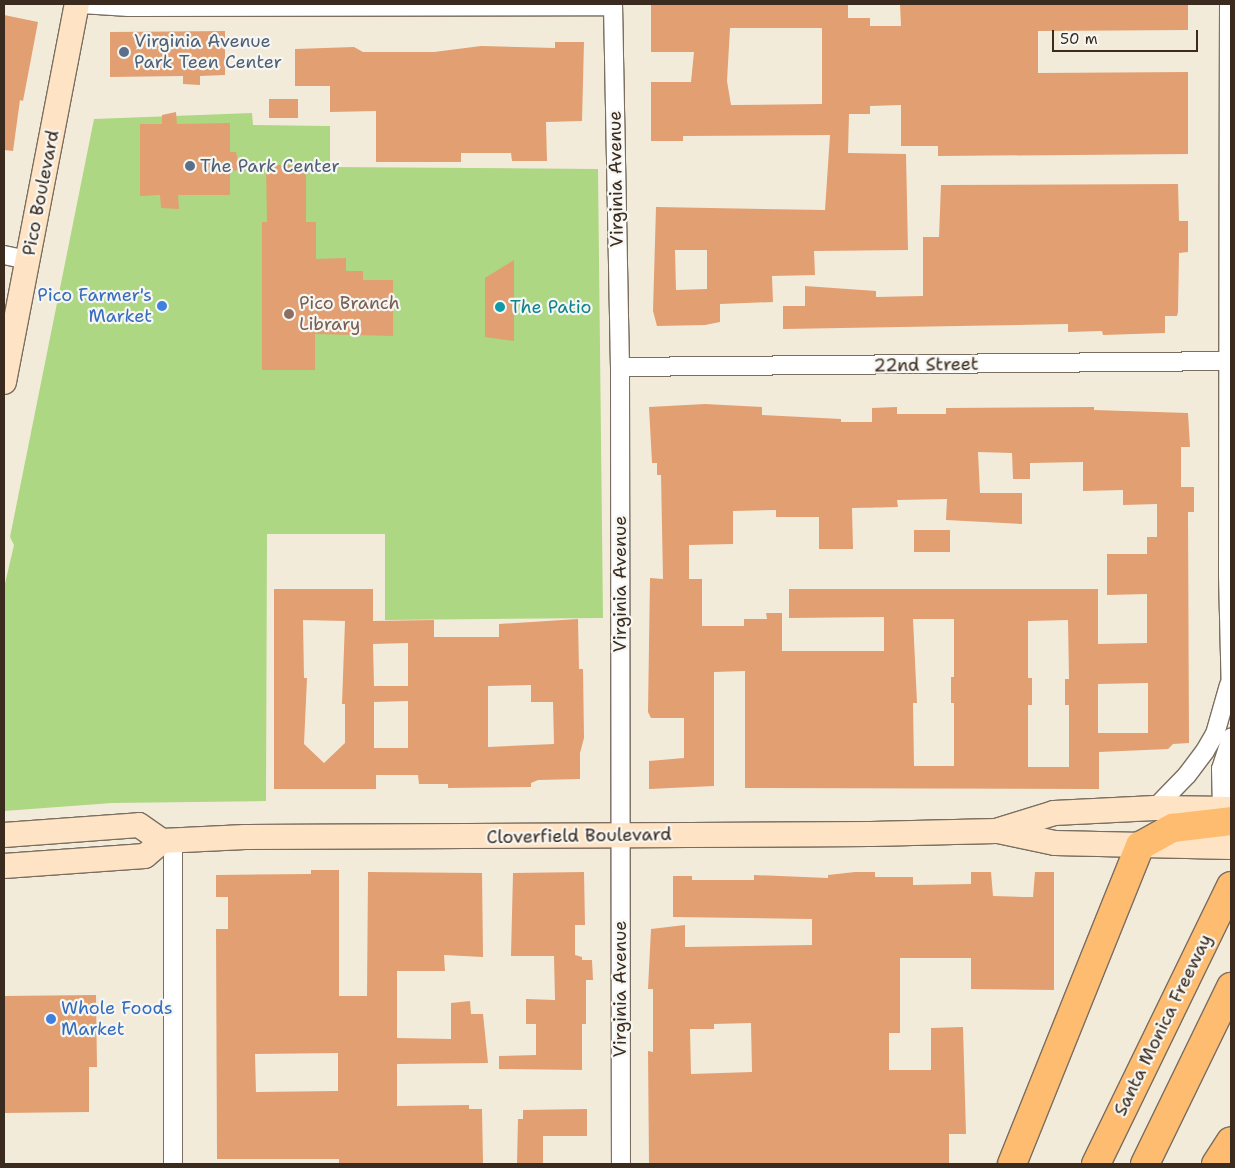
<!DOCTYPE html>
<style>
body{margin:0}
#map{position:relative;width:1235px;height:1168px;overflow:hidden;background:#f3ebda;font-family:"Shantell Sans",sans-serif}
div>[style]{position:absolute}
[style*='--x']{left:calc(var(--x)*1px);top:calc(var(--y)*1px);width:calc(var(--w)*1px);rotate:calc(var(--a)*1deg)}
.green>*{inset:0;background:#add782}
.building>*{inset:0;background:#e29f71;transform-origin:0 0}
.roads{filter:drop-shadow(1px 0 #7b6e60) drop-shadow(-1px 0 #7b6e60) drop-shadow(0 1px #7b6e60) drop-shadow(0 -1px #7b6e60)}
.street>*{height:18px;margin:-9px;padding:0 9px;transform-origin:9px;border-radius:9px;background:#fff}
.secondary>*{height:24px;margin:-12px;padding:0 12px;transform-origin:12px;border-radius:12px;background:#fee4c5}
.highway>*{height:28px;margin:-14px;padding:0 14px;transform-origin:14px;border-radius:14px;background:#fdbc6f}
.dots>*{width:14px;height:14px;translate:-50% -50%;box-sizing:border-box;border:2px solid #f6f6f2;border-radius:50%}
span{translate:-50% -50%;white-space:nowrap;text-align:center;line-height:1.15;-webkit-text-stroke:4.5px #f6f6f2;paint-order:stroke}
.service-label{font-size:18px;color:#4e5e75}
.left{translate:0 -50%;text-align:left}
.street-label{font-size:18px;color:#3b2a1e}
.shop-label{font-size:18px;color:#366cbe}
.right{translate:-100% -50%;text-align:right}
.education-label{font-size:18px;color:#785e54}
.culture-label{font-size:18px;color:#0d838f}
.frame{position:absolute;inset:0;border:5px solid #3b2a1e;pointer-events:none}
.scale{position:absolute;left:1052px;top:30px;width:146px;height:22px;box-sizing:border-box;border:2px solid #3b2a1e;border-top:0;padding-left:6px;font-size:15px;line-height:18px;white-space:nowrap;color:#3b2a1e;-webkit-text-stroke:4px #f6f6f2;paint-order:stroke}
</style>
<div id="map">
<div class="green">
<div style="clip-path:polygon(252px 113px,253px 125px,330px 126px,330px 167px,598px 169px,603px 618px,385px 620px,385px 534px,267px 534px,266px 801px,112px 803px,4px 811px,4px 588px,14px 545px,10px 537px,94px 119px)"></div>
</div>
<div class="building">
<div style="clip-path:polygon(evenodd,651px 4px,848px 4px,848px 18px,870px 18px,870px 26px,901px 26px,900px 4px,1188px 4px,1188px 30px,1038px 31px,1038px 73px,1188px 72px,1188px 154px,938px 156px,938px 146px,901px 146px,901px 105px,870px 106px,870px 114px,849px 114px,848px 153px,906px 154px,908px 250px,814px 251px,815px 275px,772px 276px,773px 302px,720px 304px,720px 322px,705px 325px,657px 326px,653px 311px,656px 207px,825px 210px,830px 135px,683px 136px,683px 141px,651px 141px,651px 82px,691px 82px,694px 52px,651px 52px,651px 4px,730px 28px,822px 28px,822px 104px,731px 105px,727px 81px,730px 28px,651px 4px,675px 250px,707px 250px,707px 289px,676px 290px,675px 250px)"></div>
<div style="clip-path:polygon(4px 15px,38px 22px,23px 101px,20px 100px,13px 151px,4px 150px)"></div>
<div style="clip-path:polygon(225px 31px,225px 75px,200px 76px,200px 85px,183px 84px,183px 76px,110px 77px,110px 32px)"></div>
<div style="clip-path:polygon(555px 42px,584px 42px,582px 121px,546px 122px,547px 161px,512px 161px,511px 153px,461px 153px,461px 162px,376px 162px,376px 111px,330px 112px,330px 86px,295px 86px,295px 49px,354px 47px,363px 52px,434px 52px,481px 46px,555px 48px)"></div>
<div style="left:298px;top:99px;width:19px;height:29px;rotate:90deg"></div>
<div style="clip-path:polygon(176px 112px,177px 124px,230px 123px,230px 152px,236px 152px,240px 170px,230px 171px,230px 195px,178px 195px,179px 209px,161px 208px,160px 195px,140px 196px,140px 124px,162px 124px,162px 115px)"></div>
<div style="clip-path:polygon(266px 165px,306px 165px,306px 222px,316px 222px,316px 259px,346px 258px,346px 271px,363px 271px,363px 280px,393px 280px,393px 336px,315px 334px,315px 370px,262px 370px,262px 222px,267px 222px)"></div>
<div style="clip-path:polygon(1178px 184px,1179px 221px,1188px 221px,1188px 252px,1179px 253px,1178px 312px,1177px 316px,1165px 316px,1165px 333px,1103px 335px,1102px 331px,1068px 332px,1068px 324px,783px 329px,783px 306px,805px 306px,805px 286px,876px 291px,876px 297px,923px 296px,923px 237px,939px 237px,941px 185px)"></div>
<div style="clip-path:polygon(514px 260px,514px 341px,485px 337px,485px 278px)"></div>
<div style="clip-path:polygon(evenodd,705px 404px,762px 407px,762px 415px,841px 419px,841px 422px,872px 422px,872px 408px,897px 407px,897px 414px,946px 414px,946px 408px,1094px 407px,1094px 410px,1188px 413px,1190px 447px,1181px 447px,1181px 487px,1194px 487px,1194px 512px,1188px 512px,1189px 743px,1173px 744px,1168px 749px,1099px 752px,1099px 789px,745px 788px,745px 671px,714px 672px,714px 786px,649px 789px,649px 761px,684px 758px,684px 718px,651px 718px,648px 712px,650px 578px,663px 579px,661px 475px,657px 475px,657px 463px,652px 463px,649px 407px,705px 404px,978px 452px,1012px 453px,1013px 479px,1030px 479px,1030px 463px,1083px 462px,1083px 491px,1123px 490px,1123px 505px,1157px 504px,1157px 537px,1147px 537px,1147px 554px,1107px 554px,1107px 595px,1147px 594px,1147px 643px,1098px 644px,1098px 589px,789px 589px,789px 618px,884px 617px,884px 651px,782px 651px,782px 613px,766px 613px,767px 619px,744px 619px,744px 626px,702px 626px,702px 579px,689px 579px,689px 545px,733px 544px,733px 511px,776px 510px,776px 517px,819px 517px,819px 549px,853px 549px,852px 508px,898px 507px,897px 500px,947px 499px,946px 520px,1022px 524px,1022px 493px,980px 493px,978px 452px,705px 404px,913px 619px,954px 619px,954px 677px,951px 677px,951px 703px,954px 703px,954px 766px,914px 766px,913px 703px,917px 703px,913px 619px,705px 404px,1068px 620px,1069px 679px,1065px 679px,1065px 705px,1069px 705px,1069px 767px,1028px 767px,1028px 705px,1032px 705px,1032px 678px,1028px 678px,1028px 621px,1068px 620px,705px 404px,1148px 683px,1148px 733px,1098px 733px,1098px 684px,1148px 683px)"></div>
<div style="left:914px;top:530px;width:36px;height:22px"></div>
<div style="clip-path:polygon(evenodd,274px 589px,373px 589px,373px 621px,434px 620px,434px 637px,499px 637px,499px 624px,578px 619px,579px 669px,583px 669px,584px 738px,580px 753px,580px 779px,538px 780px,531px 783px,531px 787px,448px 788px,448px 784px,419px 784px,418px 775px,376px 775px,376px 789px,274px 789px,274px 589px,303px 620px,345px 621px,342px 704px,345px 704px,345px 743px,324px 763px,304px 744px,307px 678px,304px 678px,303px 620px,274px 589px,408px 643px,408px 686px,374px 686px,373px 644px,408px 643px,274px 589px,531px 685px,531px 702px,553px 702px,554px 744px,488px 747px,488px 686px,531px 685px,274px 589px,408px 701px,408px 748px,374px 748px,374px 702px,408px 701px)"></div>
<div style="clip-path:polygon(evenodd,311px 870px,339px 870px,339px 996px,367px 996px,368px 872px,482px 873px,483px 957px,444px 955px,445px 971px,397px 971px,397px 1038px,451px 1039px,451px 1003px,470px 1001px,471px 1014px,483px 1014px,488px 1063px,397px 1064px,397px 1106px,469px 1105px,469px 1109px,482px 1109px,483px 1164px,339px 1164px,339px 1159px,217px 1159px,216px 929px,228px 929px,228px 897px,216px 897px,216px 875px,311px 874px,311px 870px,338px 1053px,338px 1091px,256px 1092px,255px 1054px,338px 1053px)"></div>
<div style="clip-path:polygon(584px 872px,585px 925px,575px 925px,575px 955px,582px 957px,582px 960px,592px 960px,593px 980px,586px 980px,586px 1024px,582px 1024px,582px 1070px,499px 1069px,499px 1056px,536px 1055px,536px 1024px,526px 1024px,526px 999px,555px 1000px,554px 956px,511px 956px,513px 873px)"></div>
<div style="clip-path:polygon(evenodd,855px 872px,875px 872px,875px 877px,913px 877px,913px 885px,971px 884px,971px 872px,991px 872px,993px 896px,1023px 897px,1033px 897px,1035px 872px,1054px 872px,1054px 990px,971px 989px,971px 958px,900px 958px,900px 1033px,889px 1033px,889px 1070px,931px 1070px,931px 1028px,963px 1027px,966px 1134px,949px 1134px,949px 1164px,649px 1164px,648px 1051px,653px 1052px,653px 989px,648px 989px,651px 929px,685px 925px,685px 947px,812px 945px,812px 919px,673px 917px,673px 876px,692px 876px,692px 880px,754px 880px,754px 875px,828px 878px,828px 875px,855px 872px,751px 1023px,752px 1072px,691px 1074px,690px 1029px,714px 1029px,714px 1024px,751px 1023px)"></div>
<div style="clip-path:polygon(96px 995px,97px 1067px,89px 1067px,89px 1112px,4px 1113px,4px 996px)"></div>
<div style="clip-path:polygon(587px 1109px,587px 1136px,543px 1136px,543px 1164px,517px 1164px,518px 1119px,523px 1119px,523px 1110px)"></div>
</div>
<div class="roads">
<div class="street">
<div style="--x:81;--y:4;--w:48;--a:3.6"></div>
<div style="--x:129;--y:7;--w:484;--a:-0.1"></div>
<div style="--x:613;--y:4;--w:363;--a:88.9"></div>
<div style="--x:620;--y:367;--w:797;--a:89.93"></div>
<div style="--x:1229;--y:4;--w:571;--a:90.1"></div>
<div style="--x:1228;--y:575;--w:123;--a:88.6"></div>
<div style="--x:4;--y:255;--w:25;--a:12"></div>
<div style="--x:620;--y:367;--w:611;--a:-0.56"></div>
<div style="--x:1155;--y:808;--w:46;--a:-45.9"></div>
<div style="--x:1187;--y:775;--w:30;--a:-53"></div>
<div style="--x:1205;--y:751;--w:20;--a:-60"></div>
<div style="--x:1215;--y:734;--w:51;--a:-74.1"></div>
<div style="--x:1222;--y:809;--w:40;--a:-91.4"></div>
<div style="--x:1221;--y:769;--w:33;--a:-72"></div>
<div style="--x:173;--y:840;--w:324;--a:90"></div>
</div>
<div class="secondary">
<div style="--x:4;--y:382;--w:385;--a:-79.1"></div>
<div style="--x:998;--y:831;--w:58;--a:11.9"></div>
<div style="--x:1055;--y:843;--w:176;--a:1.3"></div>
<div style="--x:4;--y:835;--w:135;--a:-4.2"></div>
<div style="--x:139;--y:825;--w:28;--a:35"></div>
<div style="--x:162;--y:841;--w:83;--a:-2.8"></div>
<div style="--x:245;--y:837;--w:626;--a:-0.27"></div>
<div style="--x:871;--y:834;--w:125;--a:-1.4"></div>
<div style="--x:996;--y:831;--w:61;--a:-17.2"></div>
<div style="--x:1054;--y:813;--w:101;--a:-2.8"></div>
<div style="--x:1155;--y:808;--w:76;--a:0.8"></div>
<div style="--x:4;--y:866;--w:141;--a:-4.1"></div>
<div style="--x:145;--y:856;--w:23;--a:-41"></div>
</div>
<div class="highway">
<div style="--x:1012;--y:1164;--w:343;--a:-68.1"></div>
<div style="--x:1140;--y:846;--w:38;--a:-29"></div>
<div style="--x:1173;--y:828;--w:58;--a:-6.9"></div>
<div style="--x:1096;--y:1164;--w:309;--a:-64.1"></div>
<div style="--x:1145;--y:1164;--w:197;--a:-64.1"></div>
<div style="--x:1216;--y:1164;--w:27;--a:-57"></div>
</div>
</div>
<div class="dots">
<div style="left:124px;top:52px;background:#5c6f8a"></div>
<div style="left:190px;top:166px;background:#5c6f8a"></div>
<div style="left:162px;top:306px;background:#3f7fe0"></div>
<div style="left:500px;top:307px;background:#0f9aa8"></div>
<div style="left:289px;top:314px;background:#8d6e63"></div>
<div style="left:51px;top:1019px;background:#3f7fe0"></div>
</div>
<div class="service-label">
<span class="left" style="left:134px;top:52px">Virginia Avenue<br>Park Teen Center</span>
<span class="left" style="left:200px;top:166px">The Park Center</span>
</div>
<div class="street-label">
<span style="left:616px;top:179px;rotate:-91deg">Virginia Avenue</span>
<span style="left:41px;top:193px;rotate:-79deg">Pico Boulevard</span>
<span style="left:926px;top:365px;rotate:-1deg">22nd Street</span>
<span style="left:620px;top:584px;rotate:-90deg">Virginia Avenue</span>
<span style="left:579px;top:836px;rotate:-1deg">Cloverfield Boulevard</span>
<span style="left:620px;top:989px;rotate:-90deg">Virginia Avenue</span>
<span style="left:1163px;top:1025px;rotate:-64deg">Santa Monica Freeway</span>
</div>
<div class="shop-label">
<span class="right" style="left:152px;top:306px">Pico Farmer's<br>Market</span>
<span class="left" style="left:61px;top:1019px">Whole Foods<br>Market</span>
</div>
<div class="education-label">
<span class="left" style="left:299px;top:314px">Pico Branch<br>Library</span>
</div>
<div class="culture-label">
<span class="left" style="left:510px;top:307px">The Patio</span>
</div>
<div class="frame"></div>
<div class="scale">50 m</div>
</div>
